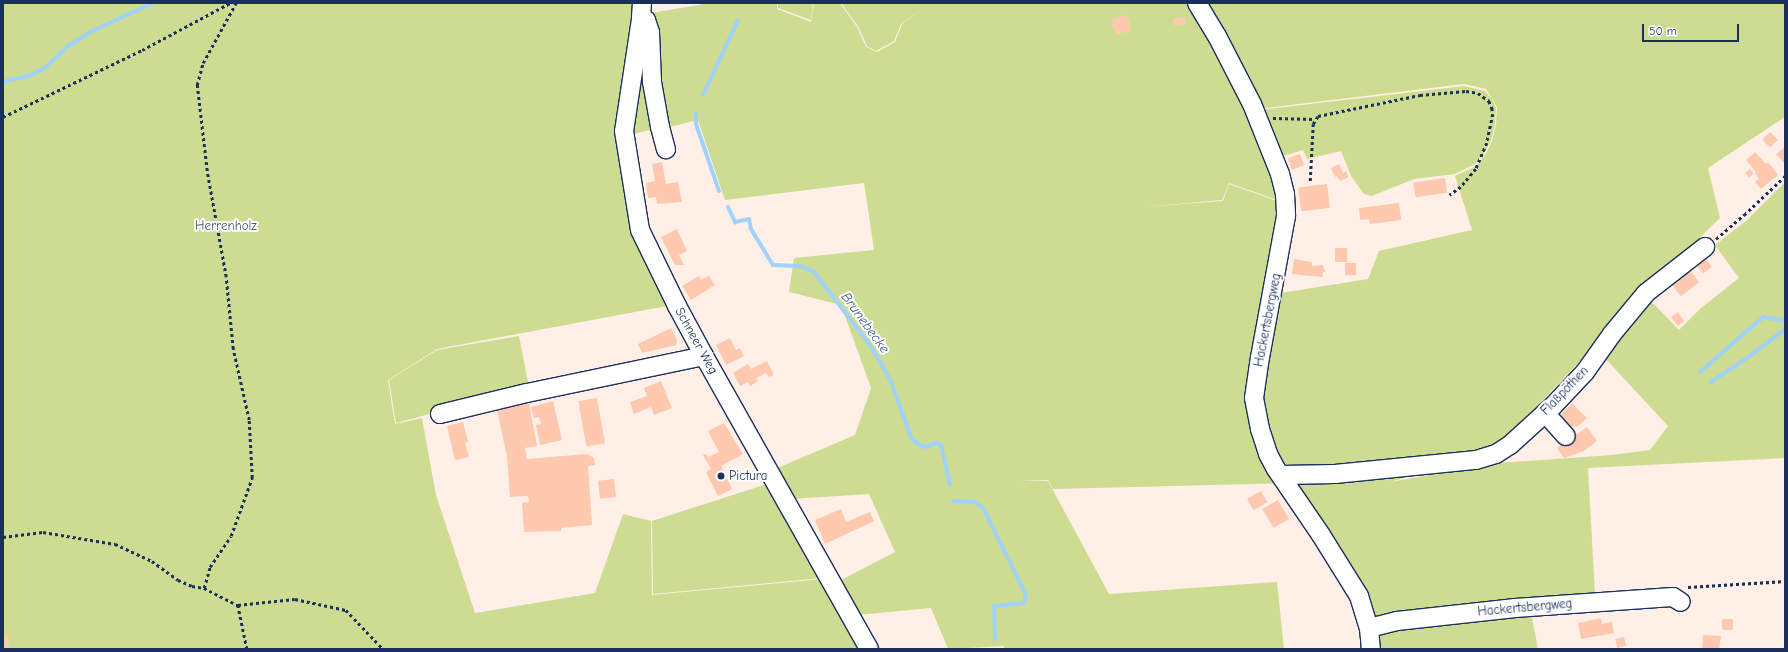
<!DOCTYPE html>
<meta charset="utf-8">
<style>
body{margin:0}
#map{position:relative;width:1788px;height:652px;overflow:hidden;background:#ffefe7;font-family:"Comic Neue",sans-serif}
div>[style]{position:absolute}
[style*='--x']{left:calc(var(--x)*1px);top:calc(var(--y)*1px);width:calc(var(--w)*1px);rotate:calc(var(--a)*1deg)}
.green>*{inset:0;background:#cddc90}
.stream>*{height:4px;margin:-2px;padding:0 2px;transform-origin:2px;border-radius:2px;background:#a1d1fd}
.building>*{inset:0;background:#fec9af;transform-origin:0 0}
.path>*{height:2.5px;margin-top:-1.25px;transform-origin:0;background:repeating-linear-gradient(90deg,#1b2f5e 0 3px,transparent 0 6px)}
.roads{filter:drop-shadow(1px 0 #1b2f5e) drop-shadow(-1px 0 #1b2f5e) drop-shadow(0 1px #1b2f5e) drop-shadow(0 -1px #1b2f5e)}
.minor>*{height:18px;margin:-9px;padding:0 9px;transform-origin:9px;border-radius:9px;background:#fff}
.dots>*{width:11px;height:11px;translate:-50% -50%;box-sizing:border-box;border:2px solid #fff;border-radius:50%}
span{translate:-50% -50%;white-space:nowrap;text-align:center;line-height:1.15;-webkit-text-stroke:4px #fff;paint-order:stroke}
.park-label{font-size:13px;color:#485a6a}
.street-label{font-size:13px;color:#1b2f5e}
.poi-label{font-size:13px;color:#1b2f5e}
.left{translate:0 -50%;text-align:left}
.water-label{font-size:14px;color:#3c5886;font-style:italic}
.frame{position:absolute;inset:0;border:4px solid #1b2f5e;pointer-events:none}
.scale{position:absolute;left:1642px;top:24px;width:97px;height:18px;box-sizing:border-box;border:2px solid #1b2f5e;border-top:0;padding-left:5px;font-size:12px;line-height:14px;white-space:nowrap;color:#1b2f5e;-webkit-text-stroke:3px #fff;paint-order:stroke}
</style>
<div id="map">
<div class="green">
<div style="clip-path:polygon(3px 3px,635px 3px,620px 131px,672px 305px,437px 349px,388px 380px,395px 424px,422px 418px,436px 495px,475px 613px,595px 593px,623px 514px,651px 521px,652px 595px,822px 579px,860px 649px,3px 649px)"></div>
<div style="clip-path:polygon(evenodd,710px 3px,777px 3px,777px 9px,811px 22px,814px 3px,840px 3px,857px 27px,866px 47px,877px 52px,895px 42px,902px 24px,923px 8px,901px 24px,894px 41px,876px 51px,867px 46px,858px 26px,841px 3px,1785px 3px,1785px 117px,1708px 168px,1720px 218px,1657px 279px,1494px 452px,1390px 482px,1498px 463px,1612px 455px,1650px 450px,1668px 426px,1603px 356px,1647px 297px,1679px 330px,1701px 308px,1739px 278px,1715px 245px,1746px 221px,1785px 182px,1785px 458px,1588px 468px,1595px 594px,1374px 620px,1291px 483px,1053px 489px,1048px 480px,1019px 481px,1048px 481px,1109px 594px,1277px 582px,1284px 649px,1004px 649px,1004px 646px,948px 649px,931px 608px,858px 615px,839px 581px,895px 552px,869px 494px,791px 499px,775px 469px,855px 435px,871px 388px,841px 305px,789px 292px,794px 258px,874px 250px,864px 183px,725px 200px,698px 120px,665px 128px,651px 13px,710px 3px,1464px 84px,1486px 89px,1497px 107px,1496px 125px,1492px 141px,1485px 155px,1476px 166px,1455px 176px,1472px 230px,1379px 251px,1368px 279px,1268px 295px,1280px 202px,1229px 184px,1223px 201px,1142px 207px,1222px 200px,1229px 183px,1280px 201px,1250px 110px,1464px 84px)"></div>
<div style="clip-path:polygon(778px 3px,813px 3px,811px 20px,778px 8px)"></div>
<div style="clip-path:polygon(643px 26px,655px 129px,629px 135px)"></div>
<div style="clip-path:polygon(1464px 86px,1485px 91px,1492px 99px,1496px 108px,1495px 125px,1491px 140px,1484px 154px,1475px 164px,1455px 174px,1414px 179px,1372px 196px,1364px 194px,1351px 176px,1341px 151px,1307px 159px,1303px 150px,1280px 157px,1259px 110px)"></div>
<div style="clip-path:polygon(519px 336px,529px 387px,396px 423px,389px 380px,437px 350px)"></div>
<div style="clip-path:polygon(770px 483px,822px 578px,653px 594px,652px 521px)"></div>
<div style="clip-path:polygon(1531px 612px,1538px 649px,1378px 649px,1377px 633px,1400px 623px)"></div>
</div>
<div class="stream">
<div style="--x:3;--y:83;--w:7;--a:-27"></div>
<div style="--x:9;--y:80;--w:20;--a:-11"></div>
<div style="--x:29;--y:76;--w:18;--a:-27"></div>
<div style="--x:45;--y:68;--w:32;--a:-44"></div>
<div style="--x:68;--y:46;--w:26;--a:-32"></div>
<div style="--x:90;--y:32;--w:69;--a:-24.7"></div>
<div style="--x:703;--y:95;--w:83;--a:-65"></div>
<div style="--x:696;--y:114;--w:10;--a:90"></div>
<div style="--x:696;--y:124;--w:71;--a:71.1"></div>
<div style="--x:728;--y:207;--w:17;--a:65"></div>
<div style="--x:735;--y:222;--w:14;--a:-12"></div>
<div style="--x:749;--y:219;--w:10;--a:79"></div>
<div style="--x:751;--y:229;--w:42;--a:58.6"></div>
<div style="--x:773;--y:265;--w:27;--a:2"></div>
<div style="--x:800;--y:266;--w:15;--a:23"></div>
<div style="--x:814;--y:272;--w:87;--a:52.5"></div>
<div style="--x:867;--y:341;--w:22;--a:58"></div>
<div style="--x:879;--y:360;--w:25;--a:61"></div>
<div style="--x:891;--y:382;--w:59;--a:70"></div>
<div style="--x:911;--y:437;--w:8;--a:50"></div>
<div style="--x:916;--y:443;--w:10;--a:24"></div>
<div style="--x:925;--y:447;--w:12;--a:-20"></div>
<div style="--x:936;--y:443;--w:5;--a:22"></div>
<div style="--x:941;--y:445;--w:41;--a:77.3"></div>
<div style="--x:1700;--y:372;--w:84;--a:-41.1"></div>
<div style="--x:1763;--y:317;--w:22;--a:10"></div>
<div style="--x:1711;--y:382;--w:47;--a:-33.7"></div>
<div style="--x:1750;--y:356;--w:44;--a:-37.6"></div>
<div style="--x:954;--y:501;--w:21;--a:3"></div>
<div style="--x:975;--y:502;--w:10;--a:37"></div>
<div style="--x:983;--y:508;--w:97;--a:63.7"></div>
<div style="--x:1026;--y:595;--w:8;--a:104"></div>
<div style="--x:1024;--y:603;--w:30;--a:174"></div>
<div style="--x:994;--y:606;--w:33;--a:88"></div>
</div>
<div class="building">
<div style="left:1127px;top:15px;width:16px;height:16px;rotate:75deg"></div>
<div style="left:1185px;top:17px;width:7px;height:12px;rotate:82deg"></div>
<div style="left:1770px;top:132px;width:11px;height:11px;rotate:45deg"></div>
<div style="clip-path:polygon(1785px 147px,1785px 164px,1776px 154px)"></div>
<div style="clip-path:polygon(1755px 152px,1766px 164px,1768px 162px,1778px 175px,1761px 189px,1755px 182px,1759px 179px,1755px 173px,1756px 172px,1746px 160px)"></div>
<div style="left:1300px;top:154px;width:12px;height:13px;rotate:70deg"></div>
<div style="clip-path:polygon(662px 162px,666px 184px,678px 182px,682px 202px,657px 204px,656px 197px,648px 198px,646px 183px,655px 181px,652px 164px)"></div>
<div style="clip-path:polygon(1339px 164px,1343px 173px,1346px 171px,1349px 177px,1340px 181px,1337px 176px,1335px 177px,1331px 168px)"></div>
<div style="left:1750px;top:169px;width:6px;height:6px;rotate:51deg"></div>
<div style="left:1445px;top:178px;width:15px;height:32px;rotate:82deg"></div>
<div style="left:1327px;top:184px;width:24px;height:29px;rotate:83deg"></div>
<div style="clip-path:polygon(1399px 203px,1401px 220px,1370px 224px,1369px 219px,1360px 220px,1359px 208px)"></div>
<div style="clip-path:polygon(677px 229px,687px 251px,679px 255px,684px 265px,675px 265px,661px 237px)"></div>
<div style="left:1335px;top:248px;width:12px;height:14px"></div>
<div style="left:1705px;top:258px;width:11px;height:11px;rotate:52deg"></div>
<div style="clip-path:polygon(1294px 259px,1312px 262px,1312px 266px,1323px 265px,1325px 272px,1323px 272px,1322px 277px,1292px 274px)"></div>
<div style="left:1356px;top:263px;width:12px;height:11px;rotate:90deg"></div>
<div style="left:1688px;top:268px;width:18px;height:23px;rotate:52deg"></div>
<div style="clip-path:polygon(699px 276px,701px 280px,709px 276px,715px 285px,691px 300px,682px 286px)"></div>
<div style="clip-path:polygon(1678px 312px,1684px 321px,1678px 326px,1671px 317px)"></div>
<div style="clip-path:polygon(671px 328px,677px 340px,676px 345px,642px 353px,638px 344px)"></div>
<div style="clip-path:polygon(730px 338px,736px 350px,740px 348px,744px 356px,726px 365px,716px 345px)"></div>
<div style="clip-path:polygon(767px 361px,774px 375px,769px 377px,766px 373px,756px 378px,758px 381px,750px 386px,748px 382px,740px 386px,733px 373px,748px 364px,751px 369px)"></div>
<div style="clip-path:polygon(661px 381px,672px 408px,654px 415px,651px 407px,634px 414px,630px 402px,647px 396px,644px 388px)"></div>
<div style="clip-path:polygon(528px 398px,537px 446px,525px 448px,527px 459px,587px 454px,594px 458px,595px 465px,588px 466px,592px 525px,561px 528px,561px 531px,524px 532px,522px 503px,529px 502px,528px 496px,510px 497px,507px 457px,496px 405px)"></div>
<div style="left:597px;top:398px;width:46px;height:19px;rotate:80deg"></div>
<div style="clip-path:polygon(553px 401px,562px 440px,540px 445px,536px 425px,541px 424px,539px 417px,534px 418px,531px 407px)"></div>
<div style="clip-path:polygon(1572px 403px,1587px 418px,1577px 427px,1575px 425px,1567px 433px,1555px 421px)"></div>
<div style="clip-path:polygon(463px 422px,468px 442px,465px 443px,469px 457px,455px 460px,447px 426px)"></div>
<div style="clip-path:polygon(724px 423px,743px 454px,721px 466px,732px 489px,718px 496px,706px 472px,711px 469px,703px 455px,706px 454px,708px 457px,719px 452px,708px 431px)"></div>
<div style="clip-path:polygon(1587px 427px,1597px 441px,1584px 451px,1564px 458px,1557px 448px)"></div>
<div style="left:614px;top:479px;width:18px;height:16px;rotate:84deg"></div>
<div style="left:1261px;top:491px;width:13px;height:16px;rotate:61deg"></div>
<div style="left:1278px;top:500px;width:22px;height:18px;rotate:60deg"></div>
<div style="clip-path:polygon(841px 509px,846px 522px,870px 512px,874px 521px,825px 544px,815px 520px)"></div>
<div style="clip-path:polygon(1601px 618px,1602px 624px,1612px 622px,1614px 633px,1581px 639px,1578px 623px)"></div>
<div style="left:1722px;top:619px;width:11px;height:11px"></div>
<div style="clip-path:polygon(1703px 635px,1721px 636px,1719px 649px,1702px 649px)"></div>
<div style="clip-path:polygon(3px 636px,8px 636px,9px 648px,3px 649px)"></div>
<div style="left:1624px;top:637px;width:9px;height:9px;rotate:77deg"></div>
</div>
<div class="path">
<div style="--x:3;--y:117;--w:154;--a:-25.7"></div>
<div style="--x:142;--y:50;--w:100;--a:-28.1"></div>
<div style="--x:1273;--y:118;--w:41;--a:1.4"></div>
<div style="--x:1310;--y:181;--w:57;--a:-87"></div>
<div style="--x:1313;--y:124;--w:9;--a:-58"></div>
<div style="--x:1318;--y:116;--w:104;--a:-11.6"></div>
<div style="--x:1420;--y:95;--w:46;--a:-5"></div>
<div style="--x:1466;--y:91;--w:12;--a:9"></div>
<div style="--x:1478;--y:93;--w:14;--a:36"></div>
<div style="--x:1489;--y:101;--w:8;--a:67"></div>
<div style="--x:1492;--y:108;--w:6;--a:81"></div>
<div style="--x:1493;--y:114;--w:30;--a:102"></div>
<div style="--x:1487;--y:143;--w:28;--a:113"></div>
<div style="--x:1476;--y:169;--w:23;--a:130"></div>
<div style="--x:1461;--y:187;--w:14;--a:144"></div>
<div style="--x:1716;--y:239;--w:37;--a:-41"></div>
<div style="--x:1744;--y:215;--w:57;--a:-43.6"></div>
<div style="--x:3;--y:537;--w:40;--a:-7.1"></div>
<div style="--x:43;--y:532;--w:73;--a:9.5"></div>
<div style="--x:115;--y:544;--w:41;--a:24.7"></div>
<div style="--x:152;--y:561;--w:32;--a:36"></div>
<div style="--x:178;--y:580;--w:15;--a:23"></div>
<div style="--x:192;--y:586;--w:12;--a:9"></div>
<div style="--x:204;--y:588;--w:38;--a:27"></div>
<div style="--x:238;--y:605;--w:57;--a:-6"></div>
<div style="--x:295;--y:599;--w:52;--a:12.2"></div>
<div style="--x:346;--y:610;--w:54;--a:46.5"></div>
<div style="--x:1688;--y:587;--w:97;--a:-3.5"></div>
<div style="--x:204;--y:588;--w:22;--a:-74"></div>
<div style="--x:210;--y:567;--w:37;--a:-56"></div>
<div style="--x:231;--y:536;--w:62;--a:-70.1"></div>
<div style="--x:252;--y:478;--w:58;--a:-93"></div>
<div style="--x:249;--y:420;--w:73;--a:-102.7"></div>
<div style="--x:233;--y:349;--w:72;--a:-95.6"></div>
<div style="--x:226;--y:277;--w:108;--a:-100.2"></div>
<div style="--x:207;--y:171;--w:87;--a:-96.6"></div>
<div style="--x:197;--y:85;--w:23;--a:-75"></div>
<div style="--x:203;--y:63;--w:68;--a:-61.2"></div>
<div style="--x:238;--y:605;--w:45;--a:78.4"></div>
</div>
<div class="roads">
<div class="minor">
<div style="--x:642;--y:3;--w:16;--a:94"></div>
<div style="--x:641;--y:19;--w:113;--a:98.6"></div>
<div style="--x:624;--y:131;--w:100;--a:80.8"></div>
<div style="--x:640;--y:230;--w:85;--a:64"></div>
<div style="--x:677;--y:306;--w:57;--a:61.6"></div>
<div style="--x:704;--y:356;--w:336;--a:60.6"></div>
<div style="--x:1197;--y:3;--w:39;--a:59"></div>
<div style="--x:1217;--y:36;--w:76;--a:62.8"></div>
<div style="--x:1252;--y:104;--w:75;--a:68.2"></div>
<div style="--x:1280;--y:174;--w:21;--a:76"></div>
<div style="--x:1285;--y:194;--w:22;--a:87"></div>
<div style="--x:1286;--y:216;--w:143;--a:100.4"></div>
<div style="--x:1260;--y:357;--w:41;--a:98.3"></div>
<div style="--x:1254;--y:398;--w:32;--a:79"></div>
<div style="--x:1260;--y:429;--w:26;--a:72"></div>
<div style="--x:1268;--y:454;--w:17;--a:62"></div>
<div style="--x:1276;--y:469;--w:80;--a:55.7"></div>
<div style="--x:1321;--y:535;--w:72;--a:58.1"></div>
<div style="--x:1359;--y:596;--w:34;--a:73"></div>
<div style="--x:1369;--y:628;--w:21;--a:85"></div>
<div style="--x:644;--y:20;--w:2;--a:0"></div>
<div style="--x:646;--y:20;--w:13;--a:72"></div>
<div style="--x:650;--y:32;--w:50;--a:87.7"></div>
<div style="--x:652;--y:82;--w:46;--a:79.9"></div>
<div style="--x:660;--y:127;--w:23;--a:75"></div>
<div style="--x:1545;--y:413;--w:31;--a:48"></div>
<div style="--x:440;--y:414;--w:89;--a:-13.6"></div>
<div style="--x:527;--y:393;--w:181;--a:-11.8"></div>
<div style="--x:1282;--y:475;--w:53;--a:-1.1"></div>
<div style="--x:1335;--y:474;--w:142;--a:-5.7"></div>
<div style="--x:1476;--y:460;--w:21;--a:-17"></div>
<div style="--x:1496;--y:454;--w:17;--a:-33"></div>
<div style="--x:1510;--y:445;--w:58;--a:-42.2"></div>
<div style="--x:1553;--y:406;--w:47;--a:-46.7"></div>
<div style="--x:1585;--y:372;--w:47;--a:-54.6"></div>
<div style="--x:1612;--y:334;--w:53;--a:-50.3"></div>
<div style="--x:1646;--y:293;--w:75;--a:-37.9"></div>
<div style="--x:1369;--y:628;--w:29;--a:-14"></div>
<div style="--x:1397;--y:621;--w:119;--a:-6.3"></div>
<div style="--x:1515;--y:608;--w:158;--a:-4"></div>
<div style="--x:1673;--y:597;--w:9;--a:32"></div>
</div>
</div>
<div class="dots">
<div style="left:721px;top:476px;background:#1b2f5e"></div>
</div>
<div class="park-label">
<span style="left:226px;top:226px">Herrenholz</span>
</div>
<div class="street-label">
<span style="left:1268px;top:320px;rotate:-79deg">Hackertsbergweg</span>
<span style="left:696px;top:341px;rotate:61deg">Schneer Weg</span>
<span style="left:1565px;top:391px;rotate:-46deg">Flaßpöthen</span>
<span style="left:1525px;top:608px;rotate:-5deg">Hackertsbergweg</span>
</div>
<div class="poi-label">
<span class="left" style="left:729px;top:476px">Pictura</span>
</div>
<div class="water-label">
<span style="left:865px;top:323px;rotate:54deg">Brunebecke</span>
</div>
<div class="frame"></div>
<div class="scale">50 m</div>
</div>
